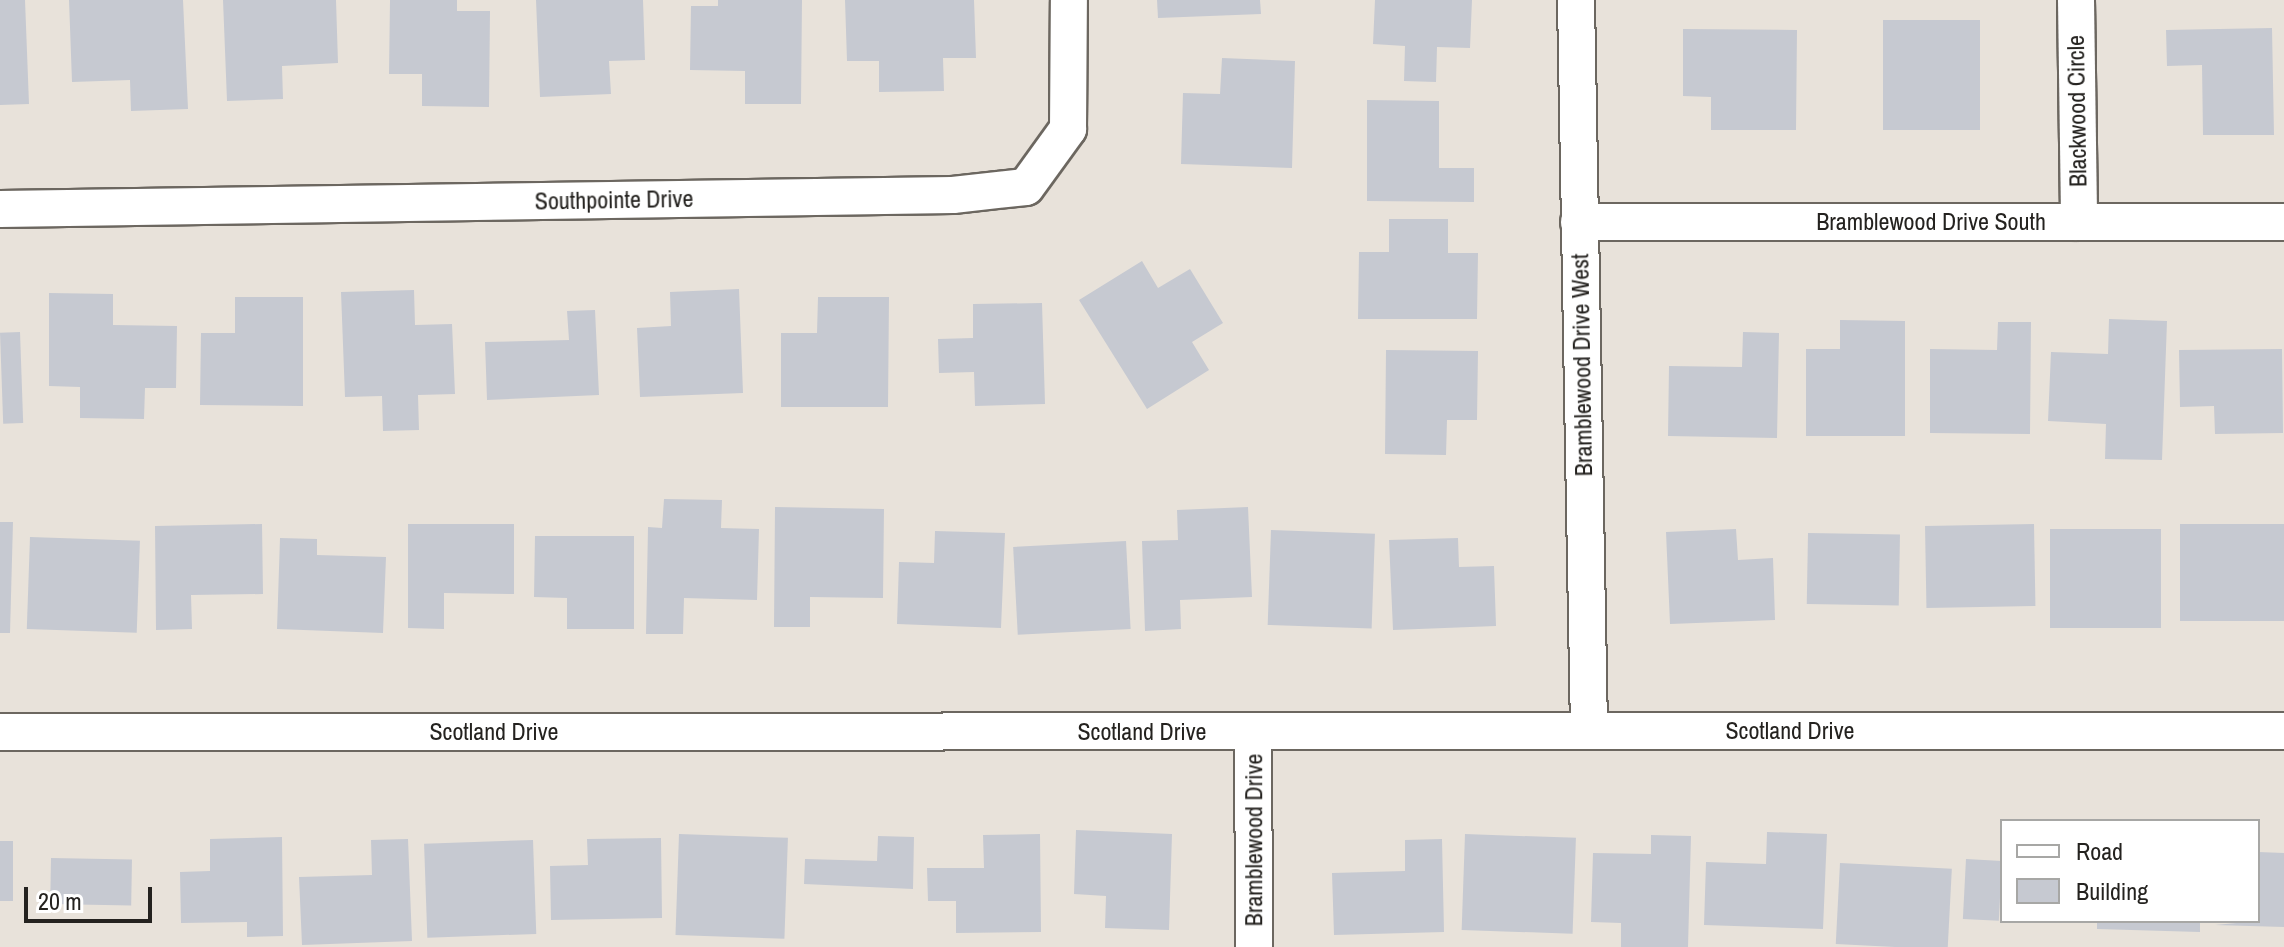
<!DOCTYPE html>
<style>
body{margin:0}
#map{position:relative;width:2284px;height:947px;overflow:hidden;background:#e8e2da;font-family:"Archivo Narrow",sans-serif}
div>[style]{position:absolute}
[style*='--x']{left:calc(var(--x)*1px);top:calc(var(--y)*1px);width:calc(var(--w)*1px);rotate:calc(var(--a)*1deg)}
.building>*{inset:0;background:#c6c9d1;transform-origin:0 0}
.roads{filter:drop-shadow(2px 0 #6c6760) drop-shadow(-2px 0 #6c6760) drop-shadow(0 2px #6c6760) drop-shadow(0 -2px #6c6760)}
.street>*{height:36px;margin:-18px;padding:0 18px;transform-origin:18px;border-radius:18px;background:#fff}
span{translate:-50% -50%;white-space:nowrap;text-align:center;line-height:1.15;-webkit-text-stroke:6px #fff;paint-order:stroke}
.street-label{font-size:24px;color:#24221f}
.legend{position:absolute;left:2000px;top:819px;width:260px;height:104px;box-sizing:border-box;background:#fff;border:2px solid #a7a7a5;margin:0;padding:10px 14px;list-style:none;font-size:24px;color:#24221f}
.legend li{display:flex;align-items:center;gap:16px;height:40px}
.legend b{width:40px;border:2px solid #a7a7a5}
.scale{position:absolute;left:24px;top:887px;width:128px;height:36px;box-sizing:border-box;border:4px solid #24221f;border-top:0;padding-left:10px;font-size:24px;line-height:28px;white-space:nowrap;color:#24221f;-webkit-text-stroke:6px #fff;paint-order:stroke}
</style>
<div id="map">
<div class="building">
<div style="clip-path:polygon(0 0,25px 0,29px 104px,0 105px)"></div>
<div style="clip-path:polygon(69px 0,183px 0,188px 109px,131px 111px,130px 80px,72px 82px)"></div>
<div style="clip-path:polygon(223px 0,336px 0,338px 63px,282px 66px,283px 99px,227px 101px)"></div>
<div style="clip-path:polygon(390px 0,457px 0,457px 11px,490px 11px,489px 107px,422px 106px,422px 74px,389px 74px)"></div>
<div style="clip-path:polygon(536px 0,643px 0,645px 60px,609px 61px,611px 94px,540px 97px)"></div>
<div style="clip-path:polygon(718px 0,802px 0,801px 104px,745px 104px,745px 71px,690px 70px,691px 6px,718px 6px)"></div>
<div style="clip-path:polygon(845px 0,974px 0,976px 58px,943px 58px,944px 91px,879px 92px,879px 61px,847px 61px)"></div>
<div style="clip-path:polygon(1157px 0,1260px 0,1261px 14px,1158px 18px)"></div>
<div style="clip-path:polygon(1375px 0,1472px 0,1470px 48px,1437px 47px,1436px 82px,1404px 81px,1405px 46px,1373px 44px)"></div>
<div style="left:1883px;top:20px;width:97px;height:110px"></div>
<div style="clip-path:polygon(2272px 28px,2274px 135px,2203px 135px,2202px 65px,2167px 66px,2166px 30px)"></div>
<div style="clip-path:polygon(1683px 29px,1797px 30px,1796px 130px,1711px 130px,1711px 97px,1683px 96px)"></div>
<div style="clip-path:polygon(1222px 58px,1295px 61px,1292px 168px,1181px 164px,1183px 93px,1220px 94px)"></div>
<div style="clip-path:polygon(1367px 100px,1439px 101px,1439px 168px,1474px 168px,1474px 202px,1367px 201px)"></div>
<div style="clip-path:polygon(1389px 219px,1448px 219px,1448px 253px,1478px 253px,1477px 319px,1358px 319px,1359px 252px,1389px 252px)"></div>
<div style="clip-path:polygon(1142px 261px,1158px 288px,1190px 269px,1223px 323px,1192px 342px,1209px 370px,1147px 409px,1079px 300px)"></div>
<div style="clip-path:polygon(739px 289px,743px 393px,640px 397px,637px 328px,671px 326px,670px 292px)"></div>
<div style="clip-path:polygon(414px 290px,415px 325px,452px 324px,455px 394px,418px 395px,419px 430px,383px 431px,382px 396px,345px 397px,341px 292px)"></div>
<div style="clip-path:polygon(49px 293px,113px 294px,113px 325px,177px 326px,176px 388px,145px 388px,144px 419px,80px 418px,80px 387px,49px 386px)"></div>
<div style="clip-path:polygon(235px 297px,303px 297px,303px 406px,200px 405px,201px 333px,235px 333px)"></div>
<div style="clip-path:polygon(818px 297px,889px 297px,888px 407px,781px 407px,781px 333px,817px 333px)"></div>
<div style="clip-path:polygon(1042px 303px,1045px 404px,975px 406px,974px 372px,939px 373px,938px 339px,973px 338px,973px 304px)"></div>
<div style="clip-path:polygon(595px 310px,599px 395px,487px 400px,485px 342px,569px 340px,567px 311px)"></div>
<div style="clip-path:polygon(2109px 319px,2167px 321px,2162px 460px,2105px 459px,2106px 424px,2048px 421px,2051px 352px,2108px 354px)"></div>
<div style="clip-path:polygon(1840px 320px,1905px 321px,1905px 436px,1806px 436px,1806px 349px,1840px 349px)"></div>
<div style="clip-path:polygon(1998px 322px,2031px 322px,2030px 434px,1930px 433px,1930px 349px,1997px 350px)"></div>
<div style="left:20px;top:332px;width:91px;height:20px;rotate:88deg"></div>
<div style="clip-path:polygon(1743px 332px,1779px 333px,1777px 438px,1668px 436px,1669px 366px,1742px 367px)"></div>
<div style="clip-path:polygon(2282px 349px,2283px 433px,2215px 434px,2214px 406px,2180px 407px,2179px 350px)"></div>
<div style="clip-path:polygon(1386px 350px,1478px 351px,1477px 420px,1447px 420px,1446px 455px,1385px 454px)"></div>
<div style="clip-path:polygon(664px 499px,722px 500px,721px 528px,759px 529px,757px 600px,684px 598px,683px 634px,646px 634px,648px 527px,662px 528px)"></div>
<div style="clip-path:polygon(775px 507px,884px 509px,883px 598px,810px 597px,810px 627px,774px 627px)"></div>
<div style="clip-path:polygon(1248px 507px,1252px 597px,1180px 600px,1181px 629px,1145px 631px,1142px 541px,1178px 540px,1177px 510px)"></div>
<div style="clip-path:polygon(0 522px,13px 522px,10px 633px,0 633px)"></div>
<div style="clip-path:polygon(262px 524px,263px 594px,191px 595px,192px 629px,156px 630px,155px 526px)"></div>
<div style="clip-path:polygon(408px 524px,514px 524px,514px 594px,444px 593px,444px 629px,408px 628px)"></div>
<div style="left:2034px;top:524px;width:82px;height:109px;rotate:89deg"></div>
<div style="left:2180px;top:524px;width:104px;height:97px"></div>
<div style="clip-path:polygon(1736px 529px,1738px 560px,1773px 558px,1775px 620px,1670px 624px,1666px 532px)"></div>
<div style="left:2050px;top:529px;width:111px;height:99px"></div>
<div style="left:1271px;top:530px;width:104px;height:95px;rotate:2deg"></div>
<div style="clip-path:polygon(935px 531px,1005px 533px,1001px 628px,897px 624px,899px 562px,934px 563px)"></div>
<div style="left:1808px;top:533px;width:92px;height:71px;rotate:1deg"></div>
<div style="clip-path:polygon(535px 536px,634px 536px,634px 629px,567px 629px,567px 598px,534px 597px)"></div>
<div style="left:30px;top:537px;width:110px;height:92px;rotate:2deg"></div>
<div style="clip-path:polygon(280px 538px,317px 539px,317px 555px,386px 557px,383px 633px,277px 629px)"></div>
<div style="clip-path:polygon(1458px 538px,1459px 567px,1494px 566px,1496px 626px,1393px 630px,1389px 540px)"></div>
<div style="left:1126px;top:541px;width:88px;height:113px;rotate:87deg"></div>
<div style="clip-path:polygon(1076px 830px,1172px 834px,1169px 930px,1105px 928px,1106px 896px,1074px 894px)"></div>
<div style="clip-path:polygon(1767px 832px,1827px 834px,1823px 929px,1704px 925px,1706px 862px,1766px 864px)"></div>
<div style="left:679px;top:834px;width:109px;height:101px;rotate:2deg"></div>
<div style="clip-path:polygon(1040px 834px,1041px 932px,956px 933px,956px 901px,928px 901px,927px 868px,984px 868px,983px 835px)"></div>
<div style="left:1465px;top:834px;width:111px;height:96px;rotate:2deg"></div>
<div style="clip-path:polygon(1651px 835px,1691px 836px,1688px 947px,1621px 947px,1621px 923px,1591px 922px,1593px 853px,1651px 854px)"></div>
<div style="clip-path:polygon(878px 836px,914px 837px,913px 889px,804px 884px,805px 859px,877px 861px)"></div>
<div style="clip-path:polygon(282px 837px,283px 936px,247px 937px,247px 922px,181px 923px,180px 872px,210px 871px,210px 839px)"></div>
<div style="clip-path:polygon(661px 838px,662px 918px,551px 920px,550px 866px,588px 865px,587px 839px)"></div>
<div style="clip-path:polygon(408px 839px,412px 941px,302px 945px,299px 877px,372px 875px,371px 840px)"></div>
<div style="clip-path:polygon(1442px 839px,1444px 932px,1334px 935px,1332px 873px,1405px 871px,1405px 840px)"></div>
<div style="left:533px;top:840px;width:94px;height:109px;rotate:88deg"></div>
<div style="left:0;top:841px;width:13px;height:60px"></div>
<div style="clip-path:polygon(2258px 852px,2284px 853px,2284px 927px,2215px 925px,2258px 921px)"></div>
<div style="left:51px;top:858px;width:81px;height:46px;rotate:1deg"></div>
<div style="left:1966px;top:859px;width:36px;height:60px;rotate:3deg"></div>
<div style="left:1840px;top:863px;width:112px;height:81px;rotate:3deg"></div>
<div style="clip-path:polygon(2097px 921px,2200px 921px,2200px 932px,2097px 929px)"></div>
</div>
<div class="roads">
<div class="street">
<div style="--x:1576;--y:0;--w:731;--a:88.98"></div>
<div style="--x:2076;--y:0;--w:222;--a:89.2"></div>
<div style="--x:0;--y:209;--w:953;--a:-0.84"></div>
<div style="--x:953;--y:195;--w:73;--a:-6.3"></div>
<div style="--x:1026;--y:187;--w:72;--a:-54.1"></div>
<div style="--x:1068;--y:129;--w:129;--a:-89.6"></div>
<div style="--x:1579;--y:222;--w:705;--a:0"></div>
<div style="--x:0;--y:732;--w:2284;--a:-0.03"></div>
<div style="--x:1253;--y:732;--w:215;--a:89.7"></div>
</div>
</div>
<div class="street-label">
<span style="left:2077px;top:111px;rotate:-91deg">Blackwood Circle</span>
<span style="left:614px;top:200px;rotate:-1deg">Southpointe Drive</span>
<span style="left:1931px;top:222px">Bramblewood Drive South</span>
<span style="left:1582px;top:365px;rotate:-91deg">Bramblewood Drive West</span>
<span style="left:1790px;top:731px">Scotland Drive</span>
<span style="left:494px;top:732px">Scotland Drive</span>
<span style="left:1142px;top:732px">Scotland Drive</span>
<span style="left:1254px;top:840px;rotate:-90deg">Bramblewood Drive</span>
</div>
<ul class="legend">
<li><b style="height:10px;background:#fff"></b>Road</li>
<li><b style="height:22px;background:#c6c9d1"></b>Building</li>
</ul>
<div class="scale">20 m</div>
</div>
